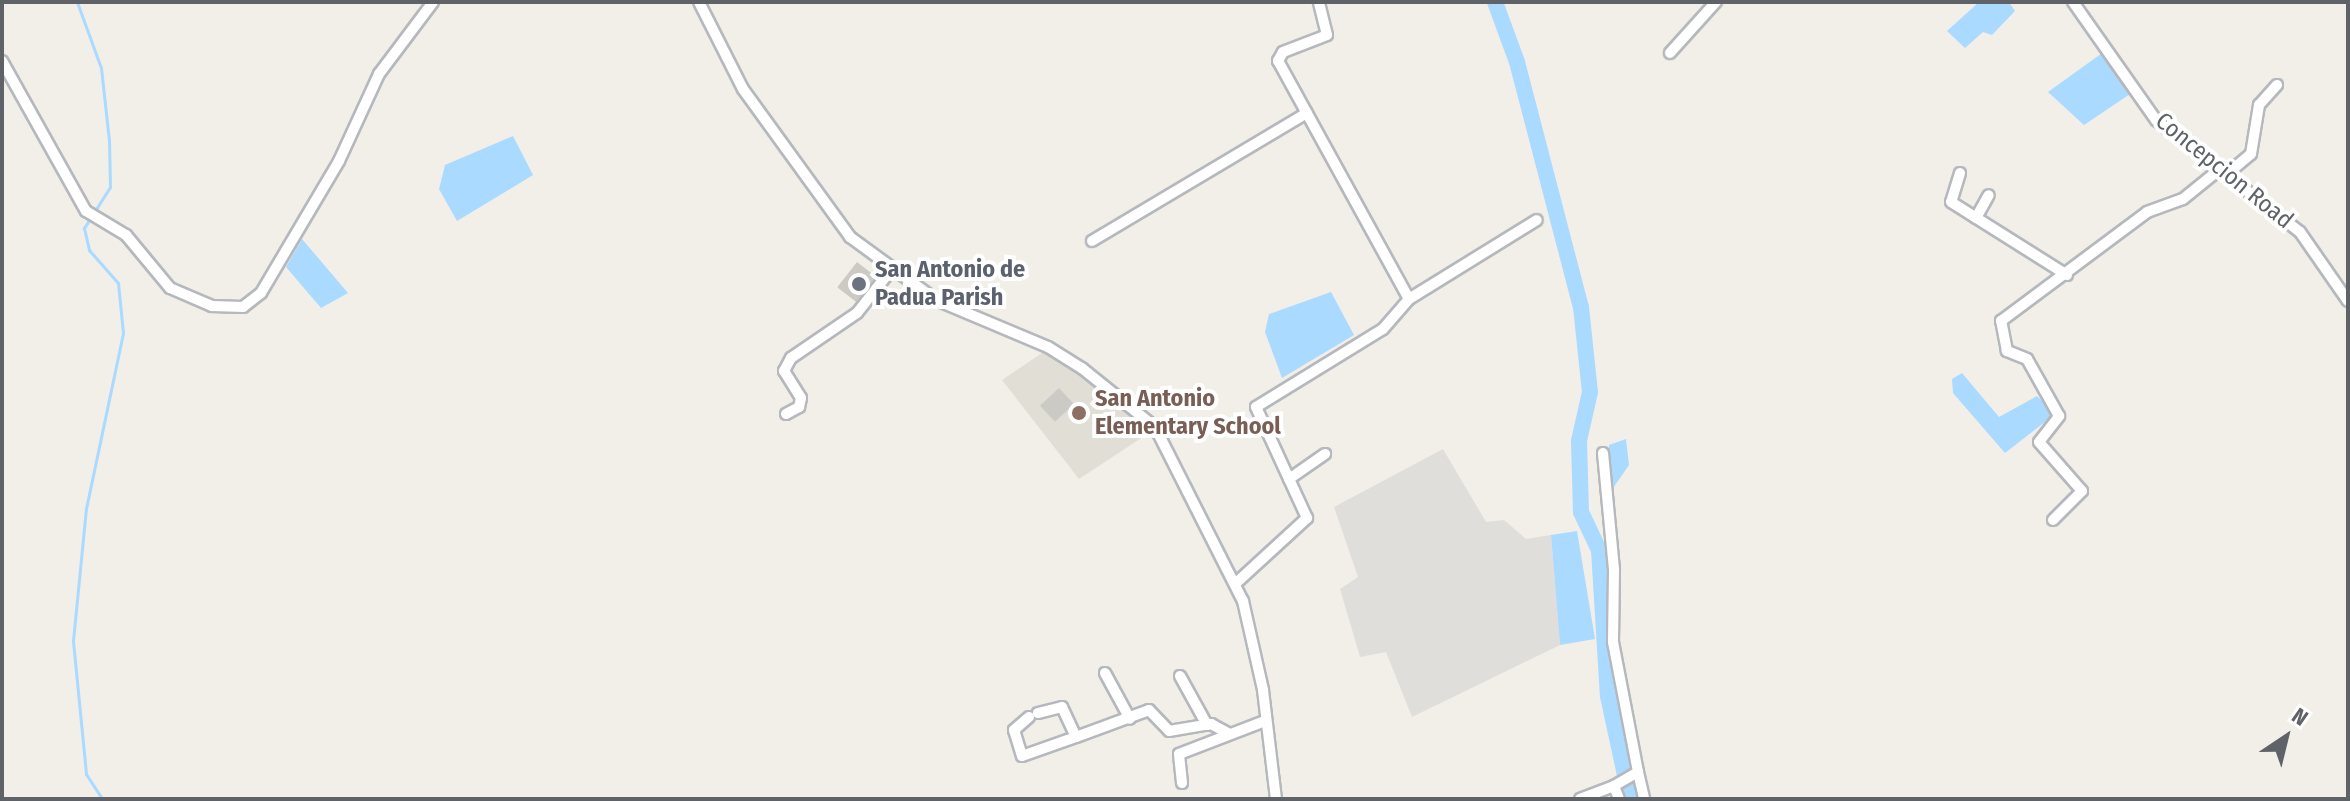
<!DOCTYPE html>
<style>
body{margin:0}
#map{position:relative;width:2350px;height:801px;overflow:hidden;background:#f1efe8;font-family:"Fira Sans Condensed",sans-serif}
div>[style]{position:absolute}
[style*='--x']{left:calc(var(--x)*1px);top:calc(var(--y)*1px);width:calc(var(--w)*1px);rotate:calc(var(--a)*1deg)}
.industrial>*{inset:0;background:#e0deda}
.education>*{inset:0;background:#e1ded6}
.water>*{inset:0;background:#aadaff}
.stream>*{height:3px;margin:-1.5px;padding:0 1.5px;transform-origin:1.5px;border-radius:1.5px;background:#aadaff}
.river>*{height:16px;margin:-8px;padding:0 8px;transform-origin:8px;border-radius:8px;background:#aadaff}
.building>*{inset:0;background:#cccac5;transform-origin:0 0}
.roads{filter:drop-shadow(2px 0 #b5b8bc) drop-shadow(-2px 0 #b5b8bc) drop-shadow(0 2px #b5b8bc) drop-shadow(0 -2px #b5b8bc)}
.minor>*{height:10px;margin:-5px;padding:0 5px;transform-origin:5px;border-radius:5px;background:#fff}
.dots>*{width:22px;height:22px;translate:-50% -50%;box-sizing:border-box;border:4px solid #fff;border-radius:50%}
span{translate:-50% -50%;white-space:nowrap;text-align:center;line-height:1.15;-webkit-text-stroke:8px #fff;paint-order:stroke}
.street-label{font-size:24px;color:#5f6368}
.worship-label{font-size:24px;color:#5b616d;font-weight:700}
.left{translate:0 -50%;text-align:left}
.education-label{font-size:24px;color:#785e54;font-weight:700}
.frame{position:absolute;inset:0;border:4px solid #5f6368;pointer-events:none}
.north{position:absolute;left:2246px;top:697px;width:80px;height:80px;-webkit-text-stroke:6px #fff;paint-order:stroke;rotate:35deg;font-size:22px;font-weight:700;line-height:32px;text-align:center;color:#5f6368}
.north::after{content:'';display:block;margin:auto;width:28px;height:36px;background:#5f6368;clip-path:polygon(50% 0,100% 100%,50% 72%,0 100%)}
</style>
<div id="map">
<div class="industrial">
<div style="clip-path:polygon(1443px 449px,1486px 522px,1504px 520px,1526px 539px,1551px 535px,1560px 645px,1412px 717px,1386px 652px,1360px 657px,1340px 589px,1358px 577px,1334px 507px)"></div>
</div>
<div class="education">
<div style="clip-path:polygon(1045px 351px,1111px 395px,1152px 431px,1079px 479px,1002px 380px)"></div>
</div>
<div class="water">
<div style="clip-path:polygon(1979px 2px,2009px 2px,2015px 11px,1992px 35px,1983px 32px,1965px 48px,1947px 31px)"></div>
<div style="clip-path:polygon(2105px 51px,2133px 92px,2084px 125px,2048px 92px)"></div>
<div style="clip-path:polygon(513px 136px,533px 175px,457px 221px,439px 189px,445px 165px)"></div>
<div style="clip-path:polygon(302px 239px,348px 293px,321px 308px,286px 267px)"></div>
<div style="clip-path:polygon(1331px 292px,1354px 335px,1282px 378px,1265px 332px,1269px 314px)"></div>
<div style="clip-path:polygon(1962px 373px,1999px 417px,2037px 396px,2055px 414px,2005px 453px,1953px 393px,1952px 379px)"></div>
<div style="clip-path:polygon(1626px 439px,1629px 465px,1609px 494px,1609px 445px)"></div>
<div style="clip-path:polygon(1577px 531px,1595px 639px,1560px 645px,1551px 535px)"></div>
</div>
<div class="stream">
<div style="--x:77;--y:2;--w:70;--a:70"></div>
<div style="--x:101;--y:68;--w:72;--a:83.7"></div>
<div style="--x:109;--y:140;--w:47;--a:88.8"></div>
<div style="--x:110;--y:187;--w:49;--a:122.4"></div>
<div style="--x:84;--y:228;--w:23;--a:77"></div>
<div style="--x:89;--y:250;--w:44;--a:48.7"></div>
<div style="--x:118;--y:283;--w:50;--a:84.3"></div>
<div style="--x:123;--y:333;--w:179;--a:101.9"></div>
<div style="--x:86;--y:508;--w:134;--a:95.6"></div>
<div style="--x:73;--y:641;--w:134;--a:84.4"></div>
<div style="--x:86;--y:774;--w:30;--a:57"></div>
</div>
<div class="river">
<div style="--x:1495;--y:2;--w:64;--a:69.9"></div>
<div style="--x:1517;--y:62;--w:253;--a:75.4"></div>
<div style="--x:1581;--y:307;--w:85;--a:84"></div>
<div style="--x:1590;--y:392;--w:50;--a:102.7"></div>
<div style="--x:1579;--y:441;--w:71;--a:88.4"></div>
<div style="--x:1581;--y:512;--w:42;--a:64.7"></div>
<div style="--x:1599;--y:550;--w:146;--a:86.5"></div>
<div style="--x:1608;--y:696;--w:105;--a:77.9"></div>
</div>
<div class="building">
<div style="left:857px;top:262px;width:24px;height:32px;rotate:38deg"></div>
<div style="left:1059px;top:388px;width:22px;height:26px;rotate:47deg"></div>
</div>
<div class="roads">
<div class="minor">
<div style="--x:699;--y:2;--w:97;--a:63.2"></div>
<div style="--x:743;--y:89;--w:183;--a:54.1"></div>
<div style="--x:850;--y:237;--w:107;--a:36.2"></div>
<div style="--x:936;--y:300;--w:121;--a:22.8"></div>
<div style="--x:1048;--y:347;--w:41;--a:32.2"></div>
<div style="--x:1083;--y:369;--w:92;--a:38.9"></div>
<div style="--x:1155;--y:427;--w:195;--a:63.2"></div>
<div style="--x:1243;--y:601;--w:91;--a:77.3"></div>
<div style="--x:1263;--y:690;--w:110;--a:83.2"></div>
<div style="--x:2073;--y:2;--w:144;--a:54.9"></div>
<div style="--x:2156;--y:120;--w:182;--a:37.9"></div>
<div style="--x:2300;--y:232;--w:84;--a:55.2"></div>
<div style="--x:1670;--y:53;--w:69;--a:-48"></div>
<div style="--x:2;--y:61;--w:172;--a:60.8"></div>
<div style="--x:86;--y:211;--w:47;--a:31"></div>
<div style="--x:126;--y:235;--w:69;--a:50.3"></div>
<div style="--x:170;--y:288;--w:46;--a:23.2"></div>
<div style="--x:212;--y:306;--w:31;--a:2"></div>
<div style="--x:243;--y:307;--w:23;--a:-38"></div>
<div style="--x:261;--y:293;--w:153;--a:-59.4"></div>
<div style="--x:339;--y:161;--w:96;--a:-65.3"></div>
<div style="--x:379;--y:74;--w:90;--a:-53.1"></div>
<div style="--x:1960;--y:173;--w:30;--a:107"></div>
<div style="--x:1951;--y:202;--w:137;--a:32.2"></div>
<div style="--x:2227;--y:174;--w:31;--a:-40"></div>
<div style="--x:2251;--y:154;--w:50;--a:-80.7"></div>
<div style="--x:2259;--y:105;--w:27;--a:-48"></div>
<div style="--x:1976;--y:218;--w:26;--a:-61"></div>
<div style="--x:1092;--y:241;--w:250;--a:-30.8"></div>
<div style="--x:1409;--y:299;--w:150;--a:-31.7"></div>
<div style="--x:786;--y:414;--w:15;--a:-28"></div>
<div style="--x:799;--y:407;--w:9;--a:-77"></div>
<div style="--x:801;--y:398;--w:32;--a:-122"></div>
<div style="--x:784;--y:371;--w:15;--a:-62"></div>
<div style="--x:791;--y:358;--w:80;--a:-34.3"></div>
<div style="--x:857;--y:313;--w:55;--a:-51.7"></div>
<div style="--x:1603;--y:453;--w:118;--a:84.6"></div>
<div style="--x:1614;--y:570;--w:72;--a:90.8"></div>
<div style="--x:1613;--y:642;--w:132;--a:79.1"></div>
<div style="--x:1638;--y:772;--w:28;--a:150"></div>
<div style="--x:1289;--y:479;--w:44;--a:-34.8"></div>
<div style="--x:2053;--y:520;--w:41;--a:-45"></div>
<div style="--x:2082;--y:491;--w:65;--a:-131.3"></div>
<div style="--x:2039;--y:442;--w:33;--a:-52"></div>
<div style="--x:2059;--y:416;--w:65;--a:-119.3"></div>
<div style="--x:2027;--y:359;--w:22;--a:-158"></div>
<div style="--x:2007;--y:351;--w:31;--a:-101"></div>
<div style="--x:2001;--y:321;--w:182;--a:-36.7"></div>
<div style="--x:2147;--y:212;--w:38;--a:-20"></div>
<div style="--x:2183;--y:199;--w:48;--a:-39"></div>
<div style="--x:1235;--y:584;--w:98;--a:-42.5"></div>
<div style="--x:1307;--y:518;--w:122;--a:-114.7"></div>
<div style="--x:1256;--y:407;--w:149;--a:-31.6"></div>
<div style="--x:1383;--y:329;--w:40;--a:-49"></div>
<div style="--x:1409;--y:299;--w:272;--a:-118.8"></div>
<div style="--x:1278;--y:61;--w:10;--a:-61"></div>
<div style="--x:1283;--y:52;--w:47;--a:-21.1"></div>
<div style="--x:1327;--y:35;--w:34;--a:-104"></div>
<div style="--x:1105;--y:673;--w:52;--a:61.5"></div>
<div style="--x:1180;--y:676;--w:56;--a:61.1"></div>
<div style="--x:1029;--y:717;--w:20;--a:139"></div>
<div style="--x:1014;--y:730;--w:27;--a:73"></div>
<div style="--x:1022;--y:756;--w:57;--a:-19.4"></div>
<div style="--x:1076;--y:737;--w:33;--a:-115"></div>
<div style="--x:1062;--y:707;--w:25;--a:166"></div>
<div style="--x:1076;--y:737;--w:78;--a:-20.3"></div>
<div style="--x:1149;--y:710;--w:29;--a:46"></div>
<div style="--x:1169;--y:731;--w:43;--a:-9.5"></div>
<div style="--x:1211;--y:724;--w:21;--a:28"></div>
<div style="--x:1638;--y:772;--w:28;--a:77"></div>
<div style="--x:1182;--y:783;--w:29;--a:-96"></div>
<div style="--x:1179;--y:754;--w:92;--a:-21"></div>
<div style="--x:1580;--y:799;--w:36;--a:-21"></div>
<div style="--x:1614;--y:786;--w:14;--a:69"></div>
</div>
</div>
<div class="dots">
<div style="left:859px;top:284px;background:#6b7280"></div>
<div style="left:1079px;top:413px;background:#8d6e63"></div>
</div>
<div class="street-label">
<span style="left:2224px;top:171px;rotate:39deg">Concepcion Road</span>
</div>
<div class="worship-label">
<span class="left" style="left:875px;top:284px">San Antonio de<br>Padua Parish</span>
</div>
<div class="education-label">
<span class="left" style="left:1095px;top:413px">San Antonio<br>Elementary School</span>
</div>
<div class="frame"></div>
<div class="north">N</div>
</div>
